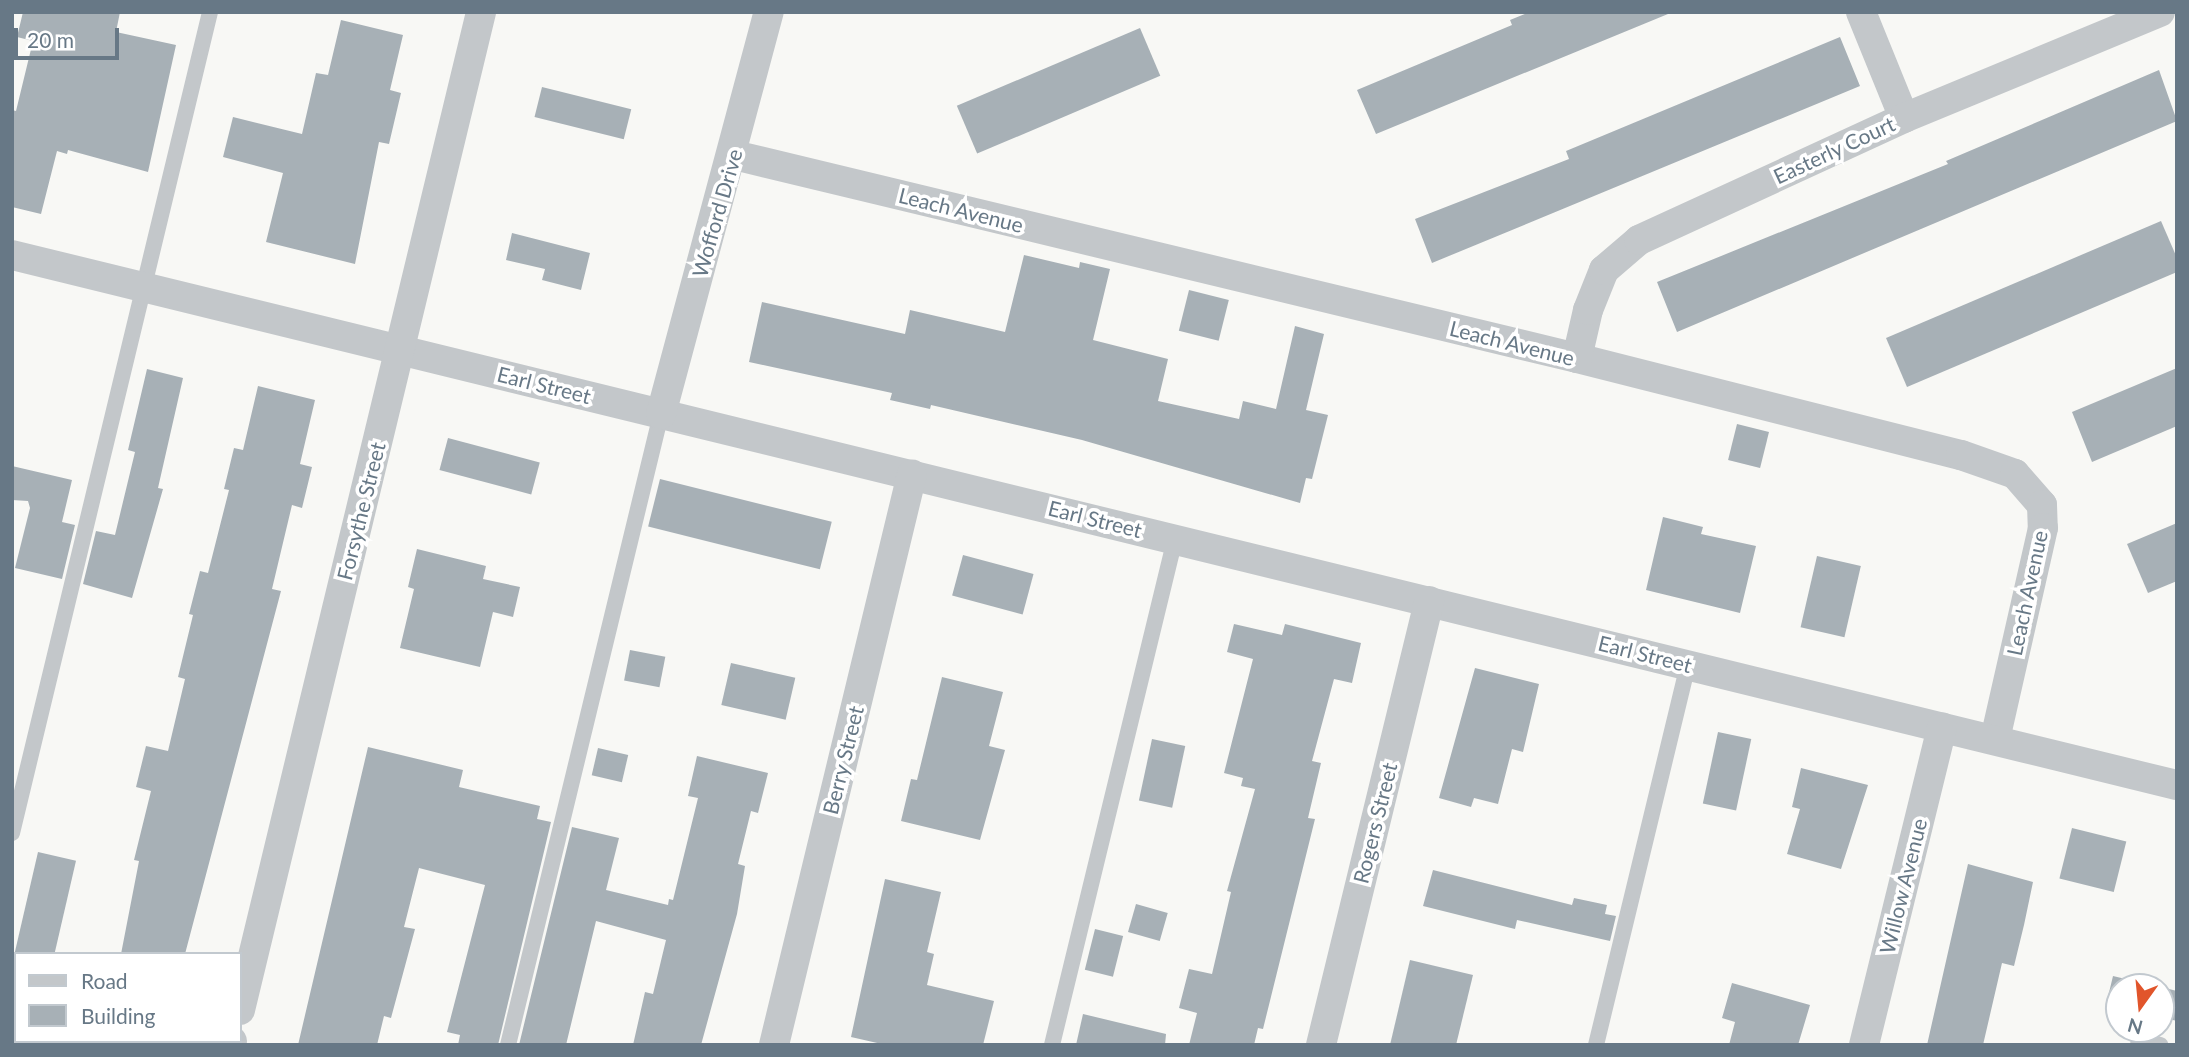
<!DOCTYPE html>
<style>
body{margin:0}
#map{position:relative;width:2189px;height:1057px;overflow:hidden;background:#f8f8f5;font-family:Lato,sans-serif}
div>[style]{position:absolute}
[style*='--x']{left:calc(var(--x)*1px);top:calc(var(--y)*1px);width:calc(var(--w)*1px);rotate:calc(var(--a)*1deg)}
.building>*{inset:0;background:#a7b0b6;transform-origin:0 0}
.service>*{height:16px;margin:-8px;padding:0 8px;transform-origin:8px;border-radius:8px;background:#c3c7ca}
.minor>*{height:30px;margin:-15px;padding:0 15px;transform-origin:15px;border-radius:15px;background:#c3c7ca}
span{translate:-50% -50%;white-space:nowrap;text-align:center;line-height:1.15;-webkit-text-stroke:7px #fff;paint-order:stroke}
.street-label{font-size:21px;color:#677886}
.frame{position:absolute;inset:0;border:14px solid #677886;pointer-events:none}
.legend{position:absolute;left:14px;top:952px;width:228px;height:91px;box-sizing:border-box;background:#fff;border:2px solid #c2c9cf;margin:0;padding:9px 12px;list-style:none;font-size:21px;color:#677886}
.legend li{display:flex;align-items:center;gap:14px;height:35px}
.legend b{width:35px;border:2px solid #c2c9cf}
.north{position:absolute;left:2105px;top:973px;width:70px;height:70px;box-sizing:border-box;background:#fff;border:2px solid #c2c9cf;border-radius:50%;rotate:195deg;font-size:19px;font-weight:700;line-height:28px;text-align:center;color:#677886}
.north::after{content:'';display:block;margin:auto;width:24px;height:32px;background:#e1552b;clip-path:polygon(50% 0,100% 100%,50% 72%,0 100%)}
.scale{position:absolute;left:14px;top:28px;width:105px;height:32px;box-sizing:border-box;border:4px solid #677886;border-top:0;padding-left:9px;font-size:21px;line-height:24px;white-space:nowrap;color:#677886;-webkit-text-stroke:5px #fff;paint-order:stroke}
</style>
<div id="map">
<div class="building">
<div style="clip-path:polygon(23px 12px,120px 12px,116px 32px,176px 45px,148px 172px,68px 150px,67px 154px,57px 151px,41px 214px,12px 207px,12px 110px,16px 111px,33px 41px,17px 37px)"></div>
<div style="clip-path:polygon(1530px 12px,1668px 14px,1376px 134px,1357px 90px,1512px 25px,1510px 20px)"></div>
<div style="clip-path:polygon(341px 20px,403px 35px,390px 90px,401px 93px,389px 144px,379px 142px,355px 264px,266px 242px,283px 173px,223px 157px,233px 117px,302px 134px,316px 73px,328px 75px)"></div>
<div style="left:1140px;top:28px;width:52px;height:199px;rotate:67deg"></div>
<div style="clip-path:polygon(1840px 37px,1860px 86px,1432px 263px,1415px 219px,1569px 159px,1566px 151px)"></div>
<div style="clip-path:polygon(2159px 70px,2177px 121px,1677px 332px,1657px 282px,1948px 164px,1946px 161px)"></div>
<div style="left:542px;top:87px;width:92px;height:31px;rotate:14deg"></div>
<div style="clip-path:polygon(2161px 221px,2177px 258px,2177px 272px,1907px 387px,1886px 338px)"></div>
<div style="clip-path:polygon(512px 233px,590px 253px,581px 290px,542px 280px,545px 269px,506px 260px)"></div>
<div style="clip-path:polygon(1024px 255px,1079px 268px,1080px 262px,1110px 269px,1093px 340px,1168px 359px,1158px 401px,1239px 419px,1243px 401px,1276px 409px,1295px 326px,1324px 334px,1306px 410px,1328px 415px,1312px 479px,1306px 478px,1300px 503px,1082px 440px,931px 405px,930px 409px,890px 400px,892px 393px,749px 362px,762px 302px,905px 334px,910px 310px,1005px 332px)"></div>
<div style="left:1189px;top:290px;width:41px;height:42px;rotate:14deg"></div>
<div style="clip-path:polygon(2177px 368px,2177px 426px,2092px 462px,2072px 412px)"></div>
<div style="clip-path:polygon(147px 369px,183px 378px,158px 488px,163px 489px,132px 598px,83px 584px,96px 531px,115px 535px,135px 452px,128px 450px)"></div>
<div style="clip-path:polygon(258px 386px,315px 400px,300px 464px,312px 467px,302px 508px,292px 505px,272px 589px,281px 591px,185px 954px,121px 954px,139px 861px,134px 860px,151px 791px,136px 787px,146px 746px,168px 751px,185px 679px,178px 677px,193px 615px,189px 614px,200px 571px,208px 573px,229px 490px,224px 489px,234px 448px,243px 450px)"></div>
<div style="left:1737px;top:424px;width:33px;height:37px;rotate:14deg"></div>
<div style="left:448px;top:438px;width:95px;height:33px;rotate:15deg"></div>
<div style="clip-path:polygon(12px 466px,72px 480px,62px 522px,75px 525px,62px 579px,15px 568px,30px 508px,28px 501px,12px 500px)"></div>
<div style="left:660px;top:479px;width:177px;height:49px;rotate:14deg"></div>
<div style="clip-path:polygon(1663px 517px,1703px 527px,1701px 534px,1756px 546px,1740px 613px,1646px 590px)"></div>
<div style="clip-path:polygon(2177px 523px,2177px 581px,2148px 593px,2127px 544px)"></div>
<div style="clip-path:polygon(417px 549px,486px 566px,483px 579px,520px 587px,513px 617px,493px 612px,480px 667px,400px 648px,414px 589px,408px 587px)"></div>
<div style="left:963px;top:555px;width:73px;height:42px;rotate:15deg"></div>
<div style="left:1817px;top:556px;width:45px;height:73px;rotate:13deg"></div>
<div style="clip-path:polygon(1234px 624px,1282px 635px,1285px 624px,1361px 643px,1352px 683px,1334px 679px,1312px 761px,1321px 763px,1308px 818px,1315px 819px,1263px 1029px,1258px 1028px,1254px 1045px,1189px 1045px,1197px 1013px,1179px 1008px,1189px 969px,1212px 974px,1231px 892px,1227px 891px,1255px 789px,1241px 786px,1243px 778px,1224px 773px,1253px 659px,1227px 652px)"></div>
<div style="left:630px;top:650px;width:36px;height:31px;rotate:11deg"></div>
<div style="left:731px;top:663px;width:66px;height:43px;rotate:13deg"></div>
<div style="clip-path:polygon(1475px 668px,1539px 684px,1523px 752px,1512px 749px,1498px 804px,1474px 798px,1471px 807px,1439px 798px)"></div>
<div style="clip-path:polygon(942px 677px,1003px 692px,989px 746px,1005px 750px,980px 840px,901px 821px,911px 779px,917px 780px)"></div>
<div style="left:1718px;top:732px;width:34px;height:73px;rotate:12deg"></div>
<div style="left:1152px;top:739px;width:34px;height:63px;rotate:12deg"></div>
<div style="clip-path:polygon(368px 747px,463px 770px,459px 787px,540px 806px,537px 819px,551px 822px,498px 1045px,458px 1045px,460px 1035px,447px 1032px,485px 885px,419px 868px,404px 927px,415px 929px,391px 1018px,384px 1016px,377px 1045px,298px 1045px)"></div>
<div style="left:598px;top:748px;width:31px;height:28px;rotate:13deg"></div>
<div style="clip-path:polygon(697px 756px,768px 773px,758px 813px,751px 811px,738px 864px,745px 866px,737px 914px,701px 1045px,633px 1045px,645px 992px,653px 994px,666px 940px,596px 921px,566px 1045px,519px 1045px,572px 827px,619px 838px,606px 890px,668px 905px,669px 899px,673px 900px,698px 798px,688px 796px)"></div>
<div style="clip-path:polygon(1801px 768px,1868px 785px,1841px 869px,1787px 854px,1800px 809px,1792px 807px)"></div>
<div style="left:2072px;top:828px;width:56px;height:52px;rotate:14deg"></div>
<div style="left:38px;top:852px;width:39px;height:105px;rotate:13deg"></div>
<div style="clip-path:polygon(1968px 864px,2033px 882px,2024px 925px,2014px 966px,2002px 963px,1983px 1045px,1927px 1045px)"></div>
<div style="clip-path:polygon(1433px 870px,1572px 905px,1574px 898px,1607px 905px,1605px 914px,1616px 916px,1610px 941px,1517px 920px,1515px 929px,1423px 906px)"></div>
<div style="clip-path:polygon(885px 879px,941px 892px,927px 952px,934px 954px,927px 985px,994px 1001px,983px 1045px,886px 1045px,851px 1037px)"></div>
<div style="left:1136px;top:904px;width:33px;height:29px;rotate:16deg"></div>
<div style="left:1095px;top:929px;width:29px;height:42px;rotate:14deg"></div>
<div style="clip-path:polygon(1410px 960px,1473px 975px,1456px 1045px,1390px 1045px)"></div>
<div style="clip-path:polygon(2113px 976px,2159px 987px,2119px 987px,2119px 1008px,2106px 1005px)"></div>
<div style="clip-path:polygon(1732px 983px,1810px 1005px,1798px 1045px,1729px 1045px,1735px 1022px,1722px 1018px)"></div>
<div style="clip-path:polygon(2161px 987px,2177px 991px,2177px 1021px,2161px 1017px)"></div>
<div style="clip-path:polygon(1083px 1014px,1166px 1034px,1165px 1045px,1076px 1045px)"></div>
</div>
<div class="service">
<div style="--x:12;--y:833;--w:845;--a:-76.44"></div>
<div style="--x:508;--y:1045;--w:649;--a:-76.37"></div>
<div style="--x:1052;--y:1045;--w:521;--a:-76.34"></div>
<div style="--x:1596;--y:1045;--w:391;--a:-76.4"></div>
<div style="--x:2138;--y:1045;--w:5;--a:-79"></div>
<div style="--x:2139;--y:1040;--w:22;--a:13"></div>
</div>
<div class="minor">
<div style="--x:1861;--y:12;--w:114;--a:67.9"></div>
<div style="--x:734;--y:155;--w:867;--a:13.54"></div>
<div style="--x:1577;--y:358;--w:396;--a:14.2"></div>
<div style="--x:1961;--y:455;--w:57;--a:19.4"></div>
<div style="--x:2015;--y:474;--w:41;--a:48.9"></div>
<div style="--x:2042;--y:505;--w:23;--a:88"></div>
<div style="--x:2043;--y:528;--w:217;--a:102.8"></div>
<div style="--x:12;--y:255;--w:2229;--a:13.76"></div>
<div style="--x:1577;--y:358;--w:49;--a:-77.1"></div>
<div style="--x:1588;--y:310;--w:43;--a:-68.2"></div>
<div style="--x:1604;--y:270;--w:46;--a:-40.6"></div>
<div style="--x:1639;--y:240;--w:292;--a:-24.7"></div>
<div style="--x:1904;--y:118;--w:277;--a:-22.5"></div>
<div style="--x:661;--y:414;--w:416;--a:-75"></div>
<div style="--x:240;--y:1010;--w:1027;--a:-76.42"></div>
<div style="--x:231;--y:1045;--w:4;--a:-76"></div>
<div style="--x:774;--y:1045;--w:587;--a:-76.41"></div>
<div style="--x:1321;--y:1045;--w:457;--a:-76.3"></div>
<div style="--x:1864;--y:1045;--w:327;--a:-76.2"></div>
</div>
<div class="street-label">
<span style="left:1834px;top:150px;rotate:-25deg">Easterly Court</span>
<span style="left:961px;top:210px;rotate:14deg">Leach Avenue</span>
<span style="left:717px;top:213px;rotate:-74deg">Wofford Drive</span>
<span style="left:1512px;top:343px;rotate:14deg">Leach Avenue</span>
<span style="left:544px;top:385px;rotate:14deg">Earl Street</span>
<span style="left:361px;top:511px;rotate:-76deg">Forsythe Street</span>
<span style="left:1095px;top:519px;rotate:14deg">Earl Street</span>
<span style="left:2027px;top:593px;rotate:-78deg">Leach Avenue</span>
<span style="left:1645px;top:654px;rotate:14deg">Earl Street</span>
<span style="left:843px;top:760px;rotate:-76deg">Berry Street</span>
<span style="left:1375px;top:823px;rotate:-76deg">Rogers Street</span>
<span style="left:1903px;top:886px;rotate:-76deg">Willow Avenue</span>
</div>
<div class="frame"></div>
<ul class="legend">
<li><b style="height:9px;background:#c3c7ca"></b>Road</li>
<li><b style="height:19px;background:#a7b0b6"></b>Building</li>
</ul>
<div class="north">N</div>
<div class="scale">20 m</div>
</div>
